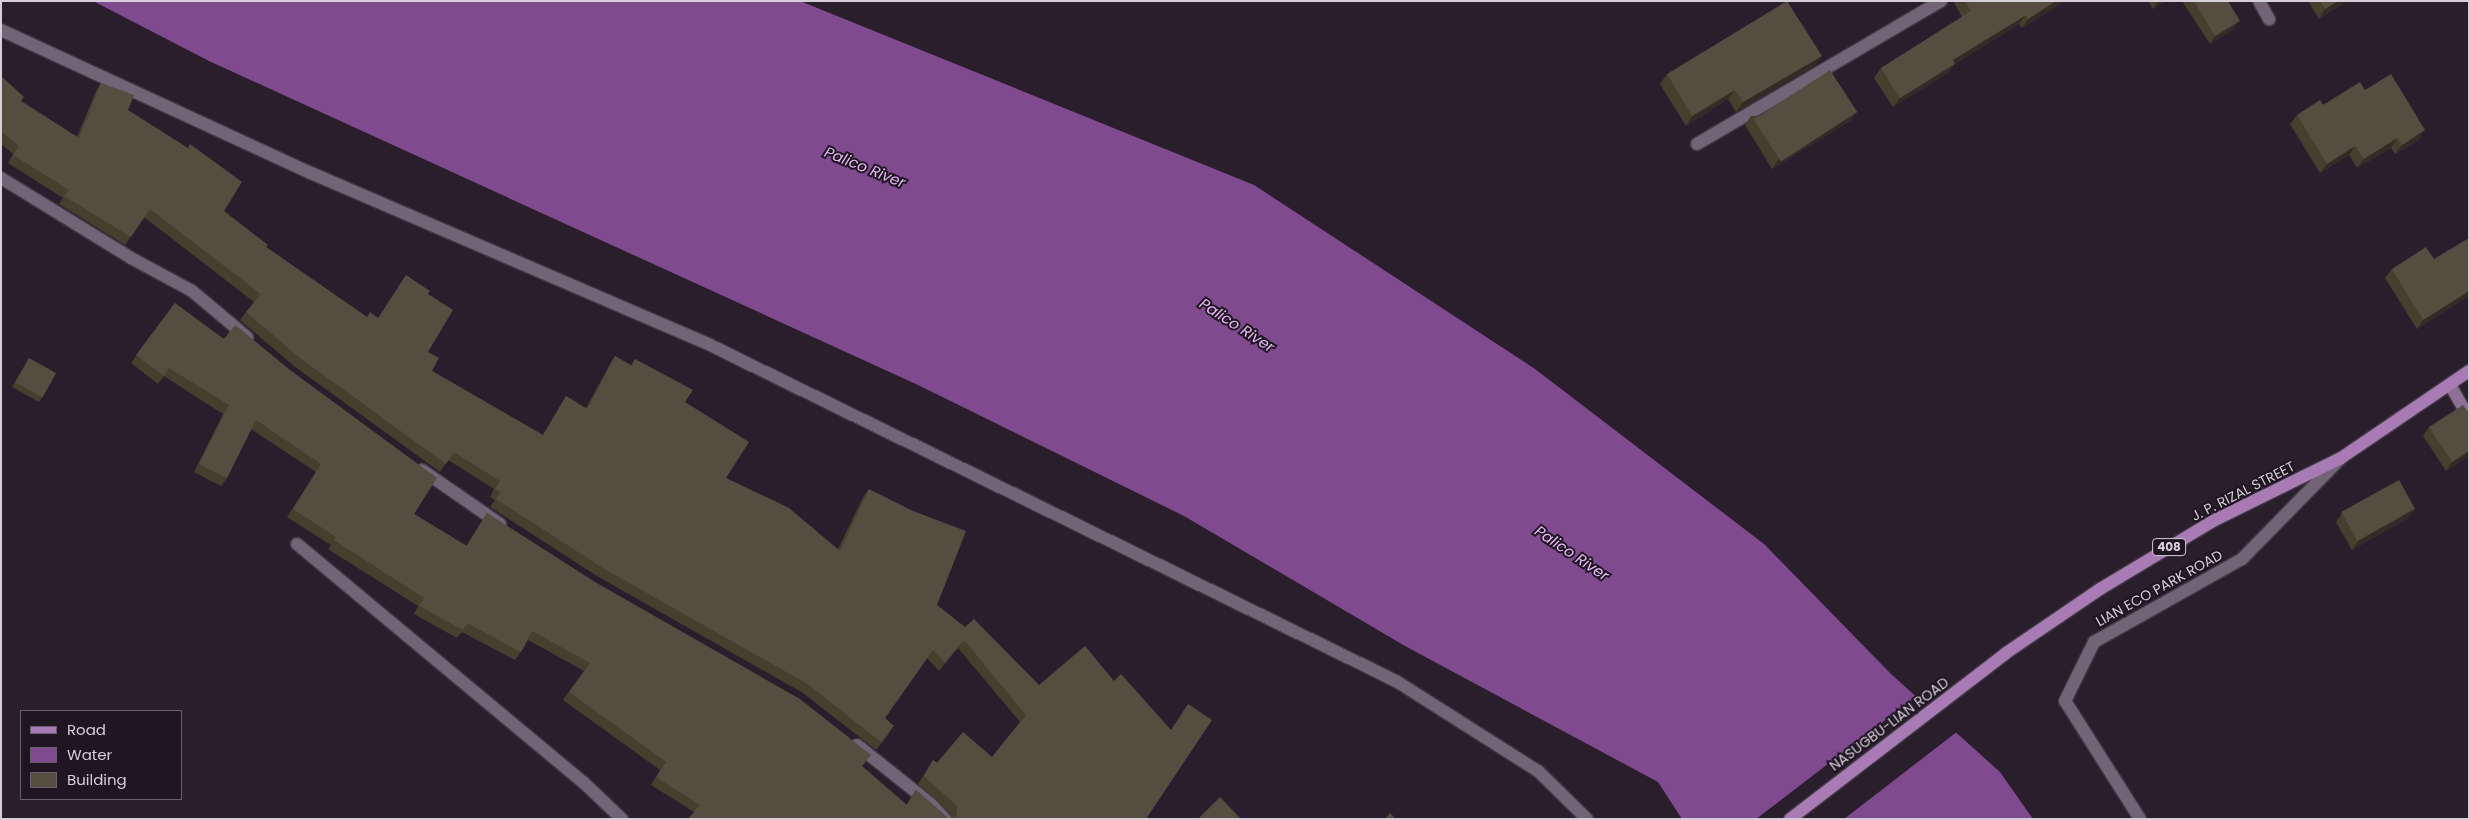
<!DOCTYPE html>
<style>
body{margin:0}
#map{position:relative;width:2470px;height:820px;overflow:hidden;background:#2a1e2d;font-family:Poppins,sans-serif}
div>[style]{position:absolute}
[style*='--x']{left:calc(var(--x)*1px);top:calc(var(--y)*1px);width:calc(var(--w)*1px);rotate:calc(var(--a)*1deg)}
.water>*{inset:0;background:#804a8f}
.pier>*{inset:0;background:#2a1e2d}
.roads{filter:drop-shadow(1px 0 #413844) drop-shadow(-1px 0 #413844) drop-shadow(0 1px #413844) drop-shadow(0 -1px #413844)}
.lane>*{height:12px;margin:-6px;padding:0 6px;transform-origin:6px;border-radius:6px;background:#726476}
.street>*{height:12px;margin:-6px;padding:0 6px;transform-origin:6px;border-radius:6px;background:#726476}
.secondary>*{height:12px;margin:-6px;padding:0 6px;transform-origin:6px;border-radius:6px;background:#8d7096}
.primary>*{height:12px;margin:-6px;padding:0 6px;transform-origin:6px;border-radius:6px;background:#a97bb5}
.wall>*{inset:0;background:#473e2e}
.shaded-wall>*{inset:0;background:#352b26}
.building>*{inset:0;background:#564d40;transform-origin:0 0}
span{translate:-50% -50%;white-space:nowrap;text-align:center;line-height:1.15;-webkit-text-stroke:4px #201523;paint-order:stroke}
.shield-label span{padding:1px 4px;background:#201523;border:1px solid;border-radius:4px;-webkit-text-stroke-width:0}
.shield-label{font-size:12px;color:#d6ced8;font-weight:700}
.street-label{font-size:14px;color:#d6ced8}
.water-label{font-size:15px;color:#e8bbf5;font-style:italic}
.frame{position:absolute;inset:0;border:2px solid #d6ced8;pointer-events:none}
.legend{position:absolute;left:20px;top:710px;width:162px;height:90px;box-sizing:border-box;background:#201523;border:1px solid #695f6b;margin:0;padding:6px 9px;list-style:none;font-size:15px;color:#d6ced8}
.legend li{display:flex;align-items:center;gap:10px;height:25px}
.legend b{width:25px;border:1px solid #695f6b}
</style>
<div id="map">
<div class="water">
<div style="clip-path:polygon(93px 1px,800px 1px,1254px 185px,1535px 369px,1764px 544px,1891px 674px,2000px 772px,2033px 819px,1682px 819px,1658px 782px,1405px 646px,1184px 516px,918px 385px,209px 61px)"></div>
</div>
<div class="pier">
<div style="clip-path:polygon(1918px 695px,1958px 731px,1844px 819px,1756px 819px)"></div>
</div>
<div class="roads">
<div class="lane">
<div style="--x:2259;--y:1;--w:21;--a:61"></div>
<div style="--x:1697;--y:144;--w:283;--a:-30.4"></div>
</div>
<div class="street">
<div style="--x:1;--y:30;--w:341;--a:24.8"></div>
<div style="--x:311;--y:173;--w:434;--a:23.3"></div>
<div style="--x:710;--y:345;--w:764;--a:26.1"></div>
<div style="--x:1396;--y:681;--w:168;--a:32.4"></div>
<div style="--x:1538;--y:771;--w:69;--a:44.4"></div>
<div style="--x:1;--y:178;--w:153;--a:31.6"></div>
<div style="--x:131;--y:258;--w:69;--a:28.4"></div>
<div style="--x:192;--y:291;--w:72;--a:39.9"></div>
<div style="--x:422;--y:470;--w:95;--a:34.7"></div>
<div style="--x:297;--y:544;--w:372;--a:39.8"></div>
<div style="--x:583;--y:782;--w:54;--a:43.5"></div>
<div style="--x:857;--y:745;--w:95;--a:38.6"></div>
<div style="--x:931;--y:804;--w:21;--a:47"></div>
<div style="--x:2140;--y:819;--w:140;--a:-122.4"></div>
<div style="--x:2065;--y:701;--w:66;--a:-63.8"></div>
<div style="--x:2094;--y:642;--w:170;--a:-29.3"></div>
<div style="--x:2242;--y:559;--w:140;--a:-45.6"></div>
</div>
<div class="secondary">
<div style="--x:2450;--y:385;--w:38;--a:60"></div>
</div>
<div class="primary">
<div style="--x:1790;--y:819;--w:272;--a:-37.5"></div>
<div style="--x:2006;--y:653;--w:114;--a:-34.2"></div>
<div style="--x:2100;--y:589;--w:132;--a:-31"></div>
<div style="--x:2213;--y:521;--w:143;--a:-26.2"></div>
<div style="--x:2341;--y:458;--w:155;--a:-34.2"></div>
</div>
</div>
<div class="wall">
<div style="clip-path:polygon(1953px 1px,2065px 1px,2022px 28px,2019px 24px,1955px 64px,1948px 73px,1893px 107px,1874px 78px,1881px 68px,1962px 17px)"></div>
<div style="clip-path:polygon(2148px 1px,2166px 1px,2153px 9px)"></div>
<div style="clip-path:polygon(2182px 1px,2228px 1px,2234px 29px,2210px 44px)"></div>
<div style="clip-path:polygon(2308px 1px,2347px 1px,2319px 19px)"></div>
<div style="clip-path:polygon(1822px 56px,1815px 65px,1736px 112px,1728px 99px,1686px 126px,1660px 84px,1667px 74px)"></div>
<div style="clip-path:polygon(1px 76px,21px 101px,77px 137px,96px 91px,101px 83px,224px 211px,266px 247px,367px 317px,378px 318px,428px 294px,428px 352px,432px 371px,543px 435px,566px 396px,586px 408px,610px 364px,615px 356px,631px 365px,635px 359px,685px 402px,726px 478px,838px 549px,863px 497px,869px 489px,937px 605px,1146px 819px,951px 818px,951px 814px,918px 784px,933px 760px,937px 763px,992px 757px,1020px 722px,958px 648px,939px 671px,927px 658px,885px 718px,889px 734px,876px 750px,803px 693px,597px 576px,490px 507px,495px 500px,490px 497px,494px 489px,448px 460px,440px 472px,294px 366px,240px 320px,254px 302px,144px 217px,125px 245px,59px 204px,63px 198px,8px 163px,13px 154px,1px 144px)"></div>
<div style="clip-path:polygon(2365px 90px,2419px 140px,2395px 154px,2391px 148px,2357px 168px,2349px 155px,2320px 173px,2290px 124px,2297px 115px)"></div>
<div style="clip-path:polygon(1857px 112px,1850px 121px,1772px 169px,1745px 125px,1751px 116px)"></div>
<div style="clip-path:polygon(2434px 259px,2469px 296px,2417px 329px,2385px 278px,2392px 269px)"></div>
<div style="clip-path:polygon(175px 303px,414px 514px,466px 546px,487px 513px,862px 767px,906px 805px,916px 790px,949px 819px,694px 812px,651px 785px,660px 770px,563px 700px,584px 671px,528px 640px,521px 652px,515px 660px,462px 632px,457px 638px,414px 614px,418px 606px,328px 549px,331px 545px,287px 517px,316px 472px,251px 429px,227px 478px,221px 486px,194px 472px,223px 414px,164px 376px,158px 384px,131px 363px)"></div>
<div style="clip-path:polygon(29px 358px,42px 397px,39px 402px,12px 387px)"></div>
<div style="clip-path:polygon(2429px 427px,2469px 456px,2446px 471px,2423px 436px)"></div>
<div style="clip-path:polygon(2342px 513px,2408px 518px,2352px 550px,2336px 522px)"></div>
</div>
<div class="shaded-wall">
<div style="clip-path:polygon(2056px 1px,2065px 1px,2022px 28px,2028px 19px)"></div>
<div style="clip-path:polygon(2158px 1px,2166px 1px,2153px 9px)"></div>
<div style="clip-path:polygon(2338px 1px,2347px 1px,2319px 19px,2325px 9px)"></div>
<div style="clip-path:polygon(2026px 15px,2019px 24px,1955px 64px,1948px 73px,1893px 107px,1900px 98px,1953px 60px)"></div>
<div style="clip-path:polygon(2240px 21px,2234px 29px,2210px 44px,2215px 36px)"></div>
<div style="clip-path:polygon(1822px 56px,1815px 65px,1736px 112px,1743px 102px)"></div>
<div style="clip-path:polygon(1735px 90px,1728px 99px,1686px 126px,1692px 116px)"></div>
<div style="clip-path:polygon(1857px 112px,1850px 121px,1772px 169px,1778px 160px)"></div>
<div style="clip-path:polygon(2425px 130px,2419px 140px,2395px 154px,2402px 145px)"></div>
<div style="clip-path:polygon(2397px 138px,2391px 148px,2357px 168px,2364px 159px)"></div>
<div style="clip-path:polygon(2355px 146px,2349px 155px,2320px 173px,2327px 164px)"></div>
<div style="clip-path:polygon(2469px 291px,2469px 296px,2417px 329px,2423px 320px)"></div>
<div style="clip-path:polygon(2469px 451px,2469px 456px,2446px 471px,2452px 462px)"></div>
<div style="clip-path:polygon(2415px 509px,2408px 518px,2352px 550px,2358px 541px)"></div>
<div style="clip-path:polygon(964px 640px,958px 648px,939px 671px,945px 663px)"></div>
</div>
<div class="building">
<div style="clip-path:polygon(1787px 1px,1822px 56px,1743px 102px,1735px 90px,1692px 116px,1667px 74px)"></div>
<div style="clip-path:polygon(1965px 1px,2056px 1px,2028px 19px,2026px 15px,1953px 60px,1955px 64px,1900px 98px,1881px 68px,1971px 11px)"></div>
<div style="clip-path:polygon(2194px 1px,2228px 1px,2240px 21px,2215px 36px)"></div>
<div style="clip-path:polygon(2320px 1px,2338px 1px,2325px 9px)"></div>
<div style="left:1830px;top:70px;width:50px;height:91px;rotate:57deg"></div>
<div style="clip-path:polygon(2391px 74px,2425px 130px,2402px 145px,2397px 138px,2364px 159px,2355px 146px,2327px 164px,2297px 115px,2320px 100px,2323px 105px,2360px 82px,2365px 90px)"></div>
<div style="clip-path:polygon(1px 76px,24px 97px,21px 101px,79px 138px,101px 83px,134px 95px,128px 110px,188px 148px,190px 144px,242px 182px,224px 211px,268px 245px,266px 247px,367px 317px,370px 312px,378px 318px,406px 275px,430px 291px,428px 294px,453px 310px,428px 352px,439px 358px,432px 371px,543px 435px,566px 396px,587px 409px,615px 356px,632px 366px,635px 359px,693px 390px,685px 402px,749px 442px,726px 478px,789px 508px,840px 551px,869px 489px,913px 511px,966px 531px,937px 605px,965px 627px,974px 619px,1039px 685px,1085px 646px,1114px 681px,1121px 674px,1171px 730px,1188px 704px,1212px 720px,1146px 819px,949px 819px,957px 816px,957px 806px,924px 776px,933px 760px,937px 763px,963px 732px,992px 757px,1026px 715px,964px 640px,945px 663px,933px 650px,885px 718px,894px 726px,881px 742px,809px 685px,603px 568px,496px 499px,501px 492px,495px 489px,500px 481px,454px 452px,446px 464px,300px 358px,246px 312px,261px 294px,150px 209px,131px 237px,64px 196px,69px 190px,13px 155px,19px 146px,1px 131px)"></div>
<div style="clip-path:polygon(2469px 238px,2469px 291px,2423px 320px,2392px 269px,2426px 247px,2434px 259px)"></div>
<div style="clip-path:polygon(175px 303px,224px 339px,235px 325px,290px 370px,437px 478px,414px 514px,467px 546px,487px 513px,595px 582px,800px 699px,871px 755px,862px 766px,907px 805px,916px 790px,949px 819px,688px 819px,700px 805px,656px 777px,666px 762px,569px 692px,590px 663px,532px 631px,521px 652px,467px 623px,463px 630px,419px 606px,424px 598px,334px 540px,336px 537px,293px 509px,321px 464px,256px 420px,227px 478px,199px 464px,229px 405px,169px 368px,164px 376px,136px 355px)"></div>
<div style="left:29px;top:358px;width:31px;height:28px;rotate:29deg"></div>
<div style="clip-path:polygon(2463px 405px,2469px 413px,2469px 451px,2452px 462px,2429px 427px)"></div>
<div style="left:2399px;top:480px;width:33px;height:66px;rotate:61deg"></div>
<div style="clip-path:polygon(1220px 797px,1241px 819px,1198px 819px)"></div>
<div style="clip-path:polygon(1390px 813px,1396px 819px,1385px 819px)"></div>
</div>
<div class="shield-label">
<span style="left:2169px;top:547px">408</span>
</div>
<div class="street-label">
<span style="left:2243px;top:491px;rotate:-27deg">J. P. RIZAL STREET</span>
<span style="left:2159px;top:588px;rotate:-29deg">LIAN ECO PARK ROAD</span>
<span style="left:1889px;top:724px;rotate:-37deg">NASUGBU-LIAN ROAD</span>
</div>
<div class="water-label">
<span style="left:865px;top:167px;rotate:22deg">Palico River</span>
<span style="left:1237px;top:325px;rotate:33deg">Palico River</span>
<span style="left:1572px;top:553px;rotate:34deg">Palico River</span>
</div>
<div class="frame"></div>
<ul class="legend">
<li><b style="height:6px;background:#a97bb5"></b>Road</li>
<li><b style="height:14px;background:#804a8f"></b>Water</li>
<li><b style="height:14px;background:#564d40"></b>Building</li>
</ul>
</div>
